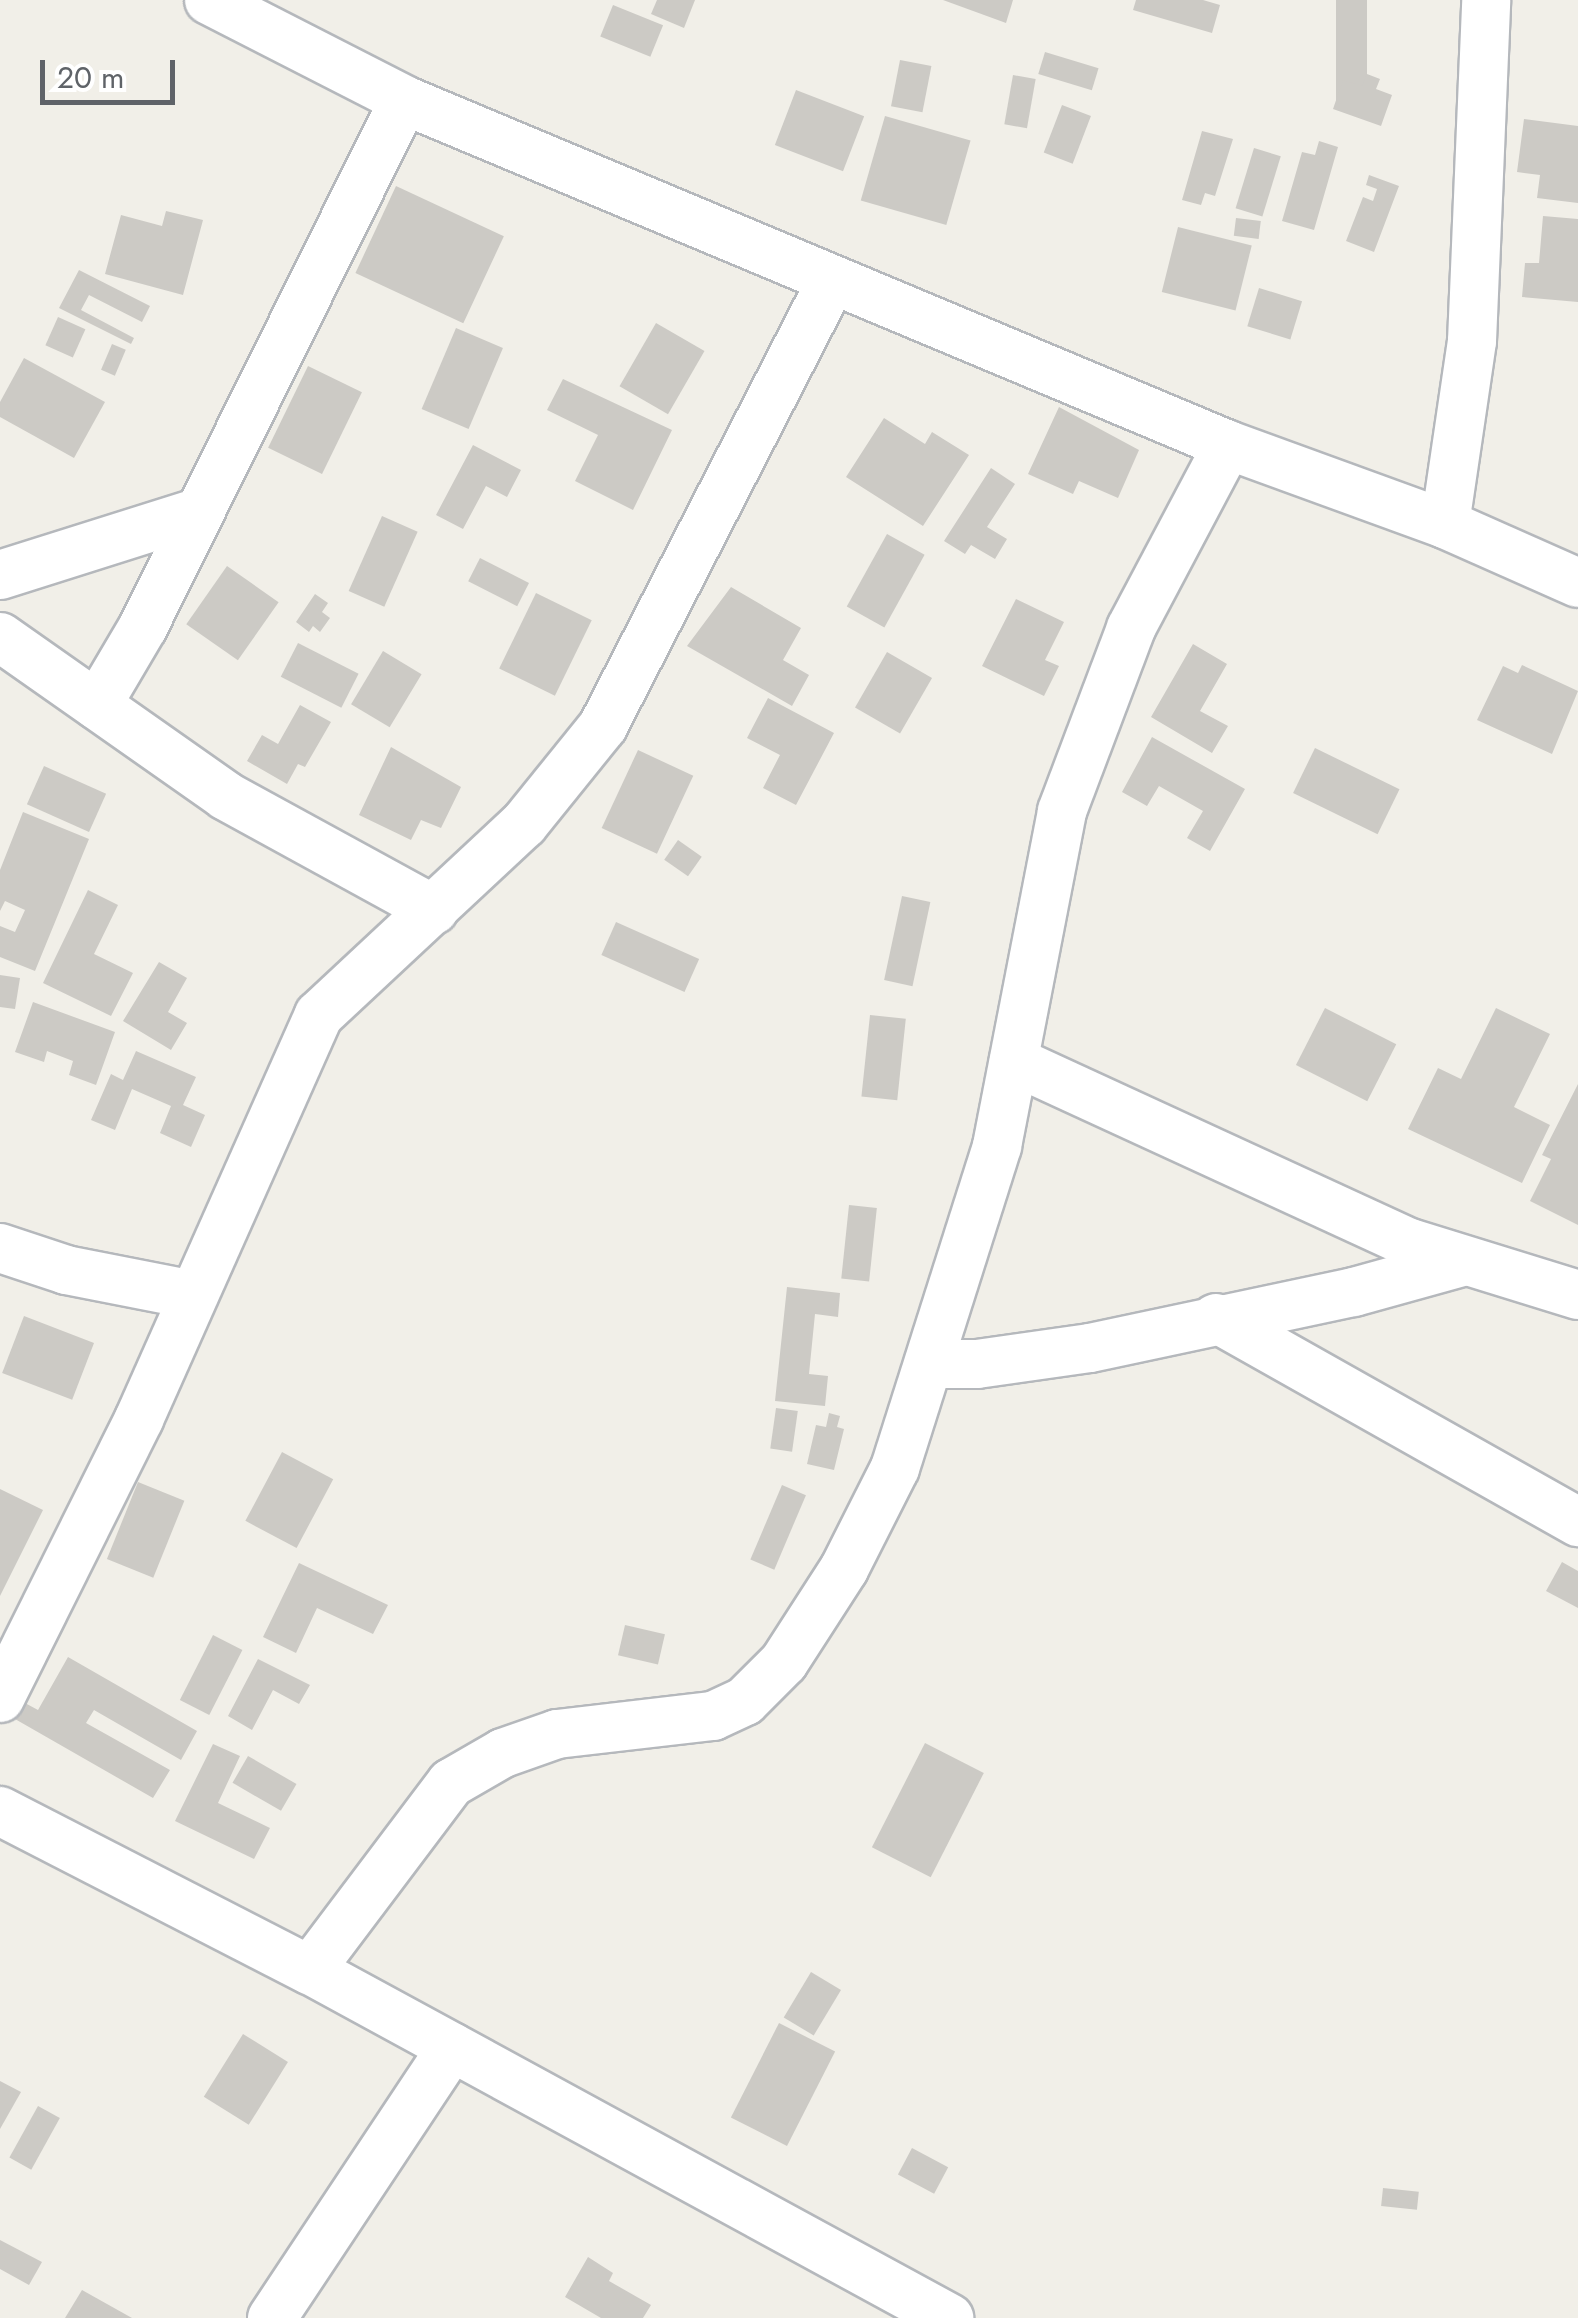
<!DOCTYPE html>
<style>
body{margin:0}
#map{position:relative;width:1578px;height:2318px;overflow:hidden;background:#f1efe8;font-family:Jost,sans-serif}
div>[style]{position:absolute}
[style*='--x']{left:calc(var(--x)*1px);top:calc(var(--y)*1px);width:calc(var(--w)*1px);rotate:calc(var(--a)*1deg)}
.building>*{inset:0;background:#cccac5;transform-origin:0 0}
.roads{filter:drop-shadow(2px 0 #b5b8bc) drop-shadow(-2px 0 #b5b8bc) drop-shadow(0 2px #b5b8bc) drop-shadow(0 -2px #b5b8bc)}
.minor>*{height:48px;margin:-24px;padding:0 24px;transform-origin:24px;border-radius:24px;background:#fff}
span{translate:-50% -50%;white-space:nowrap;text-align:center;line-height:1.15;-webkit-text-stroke:9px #fff;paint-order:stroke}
.scale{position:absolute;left:40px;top:60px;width:135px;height:45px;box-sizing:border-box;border:5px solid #5f6368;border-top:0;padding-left:12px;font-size:30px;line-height:35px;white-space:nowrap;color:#5f6368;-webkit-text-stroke:8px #fff;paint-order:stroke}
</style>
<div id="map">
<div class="building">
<div style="clip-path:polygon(657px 0,695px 0,684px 28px,651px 14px)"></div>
<div style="clip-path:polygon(943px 0,1013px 0,1006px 23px)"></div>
<div style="clip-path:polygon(1136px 0,1203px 0,1220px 5px,1212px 33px,1133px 10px)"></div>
<div style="left:1336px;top:0;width:31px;height:103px"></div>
<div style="left:613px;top:5px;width:54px;height:34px;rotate:22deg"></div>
<div style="left:1045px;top:52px;width:56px;height:23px;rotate:17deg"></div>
<div style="left:900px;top:60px;width:32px;height:47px;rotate:11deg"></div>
<div style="clip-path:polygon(1367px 74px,1380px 79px,1376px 89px,1392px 95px,1381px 126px,1333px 109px,1343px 80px,1362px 86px)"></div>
<div style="left:1013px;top:75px;width:23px;height:50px;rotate:10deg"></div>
<div style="left:796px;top:90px;width:73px;height:59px;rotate:21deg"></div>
<div style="left:1062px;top:105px;width:31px;height:51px;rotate:21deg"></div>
<div style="left:885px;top:116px;width:89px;height:88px;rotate:16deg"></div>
<div style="clip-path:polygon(1524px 119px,1578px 126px,1578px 203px,1537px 198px,1540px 175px,1517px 172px)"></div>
<div style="clip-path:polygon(1202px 131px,1233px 139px,1215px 196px,1205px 193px,1201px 205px,1182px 200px)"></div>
<div style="clip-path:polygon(1319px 141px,1338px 147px,1314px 230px,1282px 221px,1302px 152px,1315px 155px)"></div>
<div style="left:1254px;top:148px;width:28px;height:63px;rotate:17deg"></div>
<div style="clip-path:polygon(1369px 175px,1399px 186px,1374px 252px,1346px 241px,1363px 197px,1373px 201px,1377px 189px,1366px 185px)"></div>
<div style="left:396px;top:186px;width:119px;height:96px;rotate:25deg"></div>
<div style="clip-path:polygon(166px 211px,203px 220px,183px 295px,105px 274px,121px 215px,162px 226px)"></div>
<div style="clip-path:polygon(1543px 216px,1578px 219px,1578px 302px,1522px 297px,1525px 263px,1539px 263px)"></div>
<div style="left:1236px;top:218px;width:25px;height:18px;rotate:7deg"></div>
<div style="left:1178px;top:227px;width:76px;height:67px;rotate:14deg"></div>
<div style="clip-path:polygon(79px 270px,150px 306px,142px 322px,89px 295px,81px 310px,134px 338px,131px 344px,59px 308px)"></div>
<div style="left:1259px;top:288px;width:45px;height:40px;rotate:17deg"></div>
<div style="left:58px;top:317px;width:30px;height:31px;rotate:24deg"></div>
<div style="left:656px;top:323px;width:56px;height:73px;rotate:30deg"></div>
<div style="left:456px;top:328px;width:51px;height:88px;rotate:23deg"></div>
<div style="left:112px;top:344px;width:15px;height:28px;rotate:23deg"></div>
<div style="clip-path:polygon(24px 358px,105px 402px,74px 458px,0 417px,0 402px)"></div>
<div style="left:308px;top:366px;width:60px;height:91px;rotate:26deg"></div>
<div style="clip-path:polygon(563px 379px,672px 430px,633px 510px,575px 481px,598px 435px,547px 410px)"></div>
<div style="clip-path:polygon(1059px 407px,1139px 450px,1118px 498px,1079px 481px,1073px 494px,1028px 474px)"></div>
<div style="clip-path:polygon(884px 418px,925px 444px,932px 432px,969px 455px,923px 526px,846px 477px)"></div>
<div style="clip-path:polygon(473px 445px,521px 470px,507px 497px,486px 486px,463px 529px,436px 515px)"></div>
<div style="clip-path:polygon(991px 468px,1015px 484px,987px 527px,1007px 539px,995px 559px,971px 545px,965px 554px,944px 541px)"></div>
<div style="left:382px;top:516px;width:39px;height:82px;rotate:24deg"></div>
<div style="left:887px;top:534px;width:43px;height:83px;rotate:29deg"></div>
<div style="left:480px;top:558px;width:55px;height:26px;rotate:27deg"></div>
<div style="left:227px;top:566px;width:63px;height:71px;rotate:35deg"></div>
<div style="clip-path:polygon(731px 587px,801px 628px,783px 660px,809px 675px,792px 706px,687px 646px)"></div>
<div style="left:536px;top:593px;width:62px;height:84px;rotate:26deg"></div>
<div style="clip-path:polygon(315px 594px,328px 603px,322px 612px,330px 618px,320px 632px,313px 626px,309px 632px,296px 622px)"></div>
<div style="clip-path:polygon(1016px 599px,1064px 622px,1045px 660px,1059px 666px,1044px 696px,982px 666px)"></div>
<div style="left:298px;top:643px;width:68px;height:38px;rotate:27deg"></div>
<div style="clip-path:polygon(1193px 644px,1227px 664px,1200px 711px,1228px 726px,1212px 753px,1151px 717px)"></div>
<div style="left:383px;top:651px;width:45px;height:62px;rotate:31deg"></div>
<div style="left:887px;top:652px;width:52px;height:64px;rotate:30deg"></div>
<div style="clip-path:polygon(1522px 665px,1578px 691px,1552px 754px,1477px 720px,1503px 666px,1518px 673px)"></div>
<div style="clip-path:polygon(768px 698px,834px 733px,796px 805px,763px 788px,780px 755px,747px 738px)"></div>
<div style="clip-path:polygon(300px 705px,331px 722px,305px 767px,298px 764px,287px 784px,247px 761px,262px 735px,278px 744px)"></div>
<div style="clip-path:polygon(1152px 737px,1245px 789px,1210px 851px,1187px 838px,1203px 811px,1159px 786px,1147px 806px,1122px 792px)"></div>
<div style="clip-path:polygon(391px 747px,461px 787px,441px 828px,421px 820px,411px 840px,359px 815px)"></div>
<div style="left:1315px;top:748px;width:94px;height:50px;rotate:26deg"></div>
<div style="left:638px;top:750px;width:61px;height:86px;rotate:25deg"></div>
<div style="left:44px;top:766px;width:68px;height:42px;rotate:24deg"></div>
<div style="clip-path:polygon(23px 812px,89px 839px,35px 971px,0 957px,0 926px,15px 932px,25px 910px,5px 901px,0 911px,0 870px)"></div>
<div style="left:678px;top:840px;width:29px;height:24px;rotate:35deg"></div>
<div style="clip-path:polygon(88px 890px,118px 905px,94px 954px,133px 973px,111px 1016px,43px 983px)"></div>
<div style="left:902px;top:896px;width:29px;height:86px;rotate:12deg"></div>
<div style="left:616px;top:922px;width:91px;height:36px;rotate:24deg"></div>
<div style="clip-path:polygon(159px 962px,187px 978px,168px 1012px,187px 1023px,171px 1050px,123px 1021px)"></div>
<div style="clip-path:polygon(0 975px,20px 978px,15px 1009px,0 1007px)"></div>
<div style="clip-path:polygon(33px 1002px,115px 1032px,96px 1085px,69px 1075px,73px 1061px,47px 1051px,44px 1062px,15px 1052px)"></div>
<div style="left:1325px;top:1008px;width:80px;height:64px;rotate:27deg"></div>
<div style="clip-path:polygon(1496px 1008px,1550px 1034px,1514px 1107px,1550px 1125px,1522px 1183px,1408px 1129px,1438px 1068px,1461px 1079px)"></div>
<div style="left:870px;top:1015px;width:36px;height:82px;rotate:6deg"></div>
<div style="clip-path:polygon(136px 1051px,196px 1077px,183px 1105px,205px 1115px,191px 1147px,160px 1133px,171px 1106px,132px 1089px,115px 1130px,91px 1120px,111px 1074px,123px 1080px)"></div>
<div style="clip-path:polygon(1578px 1084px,1578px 1225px,1530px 1201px,1551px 1159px,1542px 1155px)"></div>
<div style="left:849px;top:1205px;width:28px;height:74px;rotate:6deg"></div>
<div style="clip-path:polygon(787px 1287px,840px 1293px,838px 1317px,815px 1314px,809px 1374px,828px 1376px,825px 1406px,775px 1401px)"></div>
<div style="left:24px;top:1316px;width:75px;height:61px;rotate:21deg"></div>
<div style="left:776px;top:1408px;width:22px;height:41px;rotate:8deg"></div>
<div style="clip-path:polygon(829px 1413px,840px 1416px,837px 1427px,844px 1429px,834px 1470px,807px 1464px,816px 1425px,826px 1427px)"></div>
<div style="left:282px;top:1452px;width:58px;height:78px;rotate:28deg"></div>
<div style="left:138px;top:1482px;width:50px;height:83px;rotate:22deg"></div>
<div style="left:782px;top:1485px;width:26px;height:81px;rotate:23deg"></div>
<div style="clip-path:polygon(0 1489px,43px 1510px,0 1596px)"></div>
<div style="clip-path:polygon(1562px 1562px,1578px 1571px,1578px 1608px,1546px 1591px)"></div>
<div style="clip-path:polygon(299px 1563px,388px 1605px,373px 1634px,317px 1608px,296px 1653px,263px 1637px)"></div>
<div style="left:625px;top:1625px;width:41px;height:31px;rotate:13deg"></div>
<div style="left:213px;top:1635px;width:33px;height:73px;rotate:27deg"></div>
<div style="clip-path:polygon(68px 1657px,197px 1731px,181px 1760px,94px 1710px,86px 1723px,170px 1770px,153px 1798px,15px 1719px,25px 1703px,38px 1710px)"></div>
<div style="clip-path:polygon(258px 1659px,310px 1685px,299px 1704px,273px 1690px,252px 1730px,228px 1716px)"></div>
<div style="left:925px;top:1743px;width:66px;height:117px;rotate:27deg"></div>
<div style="clip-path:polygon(213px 1744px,240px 1756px,218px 1803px,270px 1828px,254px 1859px,175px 1821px)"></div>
<div style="left:248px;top:1756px;width:56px;height:31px;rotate:30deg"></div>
<div style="left:811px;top:1972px;width:35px;height:53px;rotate:31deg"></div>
<div style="left:779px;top:2023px;width:63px;height:106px;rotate:27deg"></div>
<div style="left:243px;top:2034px;width:53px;height:74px;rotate:32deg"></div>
<div style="clip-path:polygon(0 2081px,21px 2092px,0 2129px)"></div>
<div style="left:38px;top:2106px;width:25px;height:59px;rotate:29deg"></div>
<div style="left:912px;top:2148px;width:41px;height:30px;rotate:28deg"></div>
<div style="left:1383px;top:2188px;width:36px;height:18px;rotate:6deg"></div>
<div style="clip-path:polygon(0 2240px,42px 2262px,29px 2285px,0 2269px)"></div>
<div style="clip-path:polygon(588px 2257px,613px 2273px,609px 2281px,651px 2305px,643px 2318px,601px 2318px,565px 2297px)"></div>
<div style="clip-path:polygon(82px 2290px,132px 2318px,65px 2318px)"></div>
</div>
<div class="roads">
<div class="minor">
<div style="--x:209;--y:0;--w:219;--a:27.1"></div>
<div style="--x:404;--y:100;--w:893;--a:22.72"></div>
<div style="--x:1228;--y:445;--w:231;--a:20"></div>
<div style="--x:1445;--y:524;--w:145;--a:23.9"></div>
<div style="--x:1445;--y:524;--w:185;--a:-81.6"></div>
<div style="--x:1472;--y:341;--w:341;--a:-87.6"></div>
<div style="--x:0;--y:575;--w:203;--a:-17.5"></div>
<div style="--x:0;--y:637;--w:276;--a:35.1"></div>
<div style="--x:226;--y:796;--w:237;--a:28.7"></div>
<div style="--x:97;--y:705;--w:91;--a:-59.5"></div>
<div style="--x:143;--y:627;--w:588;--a:-63.65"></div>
<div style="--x:1014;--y:1061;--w:436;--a:24.7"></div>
<div style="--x:1410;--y:1243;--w:176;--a:17.2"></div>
<div style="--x:0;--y:1248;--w:70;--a:18.4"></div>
<div style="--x:66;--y:1270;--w:130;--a:11.1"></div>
<div style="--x:1216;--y:1318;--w:416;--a:29.4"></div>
<div style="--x:929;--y:1364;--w:48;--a:0"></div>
<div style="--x:977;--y:1364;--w:114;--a:-8.1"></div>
<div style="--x:1090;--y:1348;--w:270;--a:-12"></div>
<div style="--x:1354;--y:1292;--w:112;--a:-15.5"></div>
<div style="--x:0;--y:1698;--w:312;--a:-63.5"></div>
<div style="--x:139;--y:1419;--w:442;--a:-66"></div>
<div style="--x:319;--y:1015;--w:280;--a:-43"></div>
<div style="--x:524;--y:824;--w:126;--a:-51.1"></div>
<div style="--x:603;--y:726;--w:501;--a:-62.82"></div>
<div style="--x:0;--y:1811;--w:348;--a:27.2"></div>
<div style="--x:310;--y:1970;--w:728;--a:28.57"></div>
<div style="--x:310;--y:1970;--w:234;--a:-53"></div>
<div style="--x:451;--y:1783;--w:60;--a:-30"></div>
<div style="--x:503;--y:1753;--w:57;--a:-19.4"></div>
<div style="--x:557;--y:1734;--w:157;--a:-6.6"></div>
<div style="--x:713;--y:1716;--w:35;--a:-25"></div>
<div style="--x:745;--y:1701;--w:55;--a:-45"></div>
<div style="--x:784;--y:1662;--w:111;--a:-57.2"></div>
<div style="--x:844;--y:1569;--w:113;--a:-63.2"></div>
<div style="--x:895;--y:1468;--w:338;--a:-72.4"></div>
<div style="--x:997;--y:1146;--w:341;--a:-79"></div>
<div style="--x:1062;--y:811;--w:196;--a:-69.3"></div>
<div style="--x:1131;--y:628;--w:207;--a:-62.1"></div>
<div style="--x:272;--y:2318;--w:325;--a:-56.4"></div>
</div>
</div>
<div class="scale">20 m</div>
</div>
